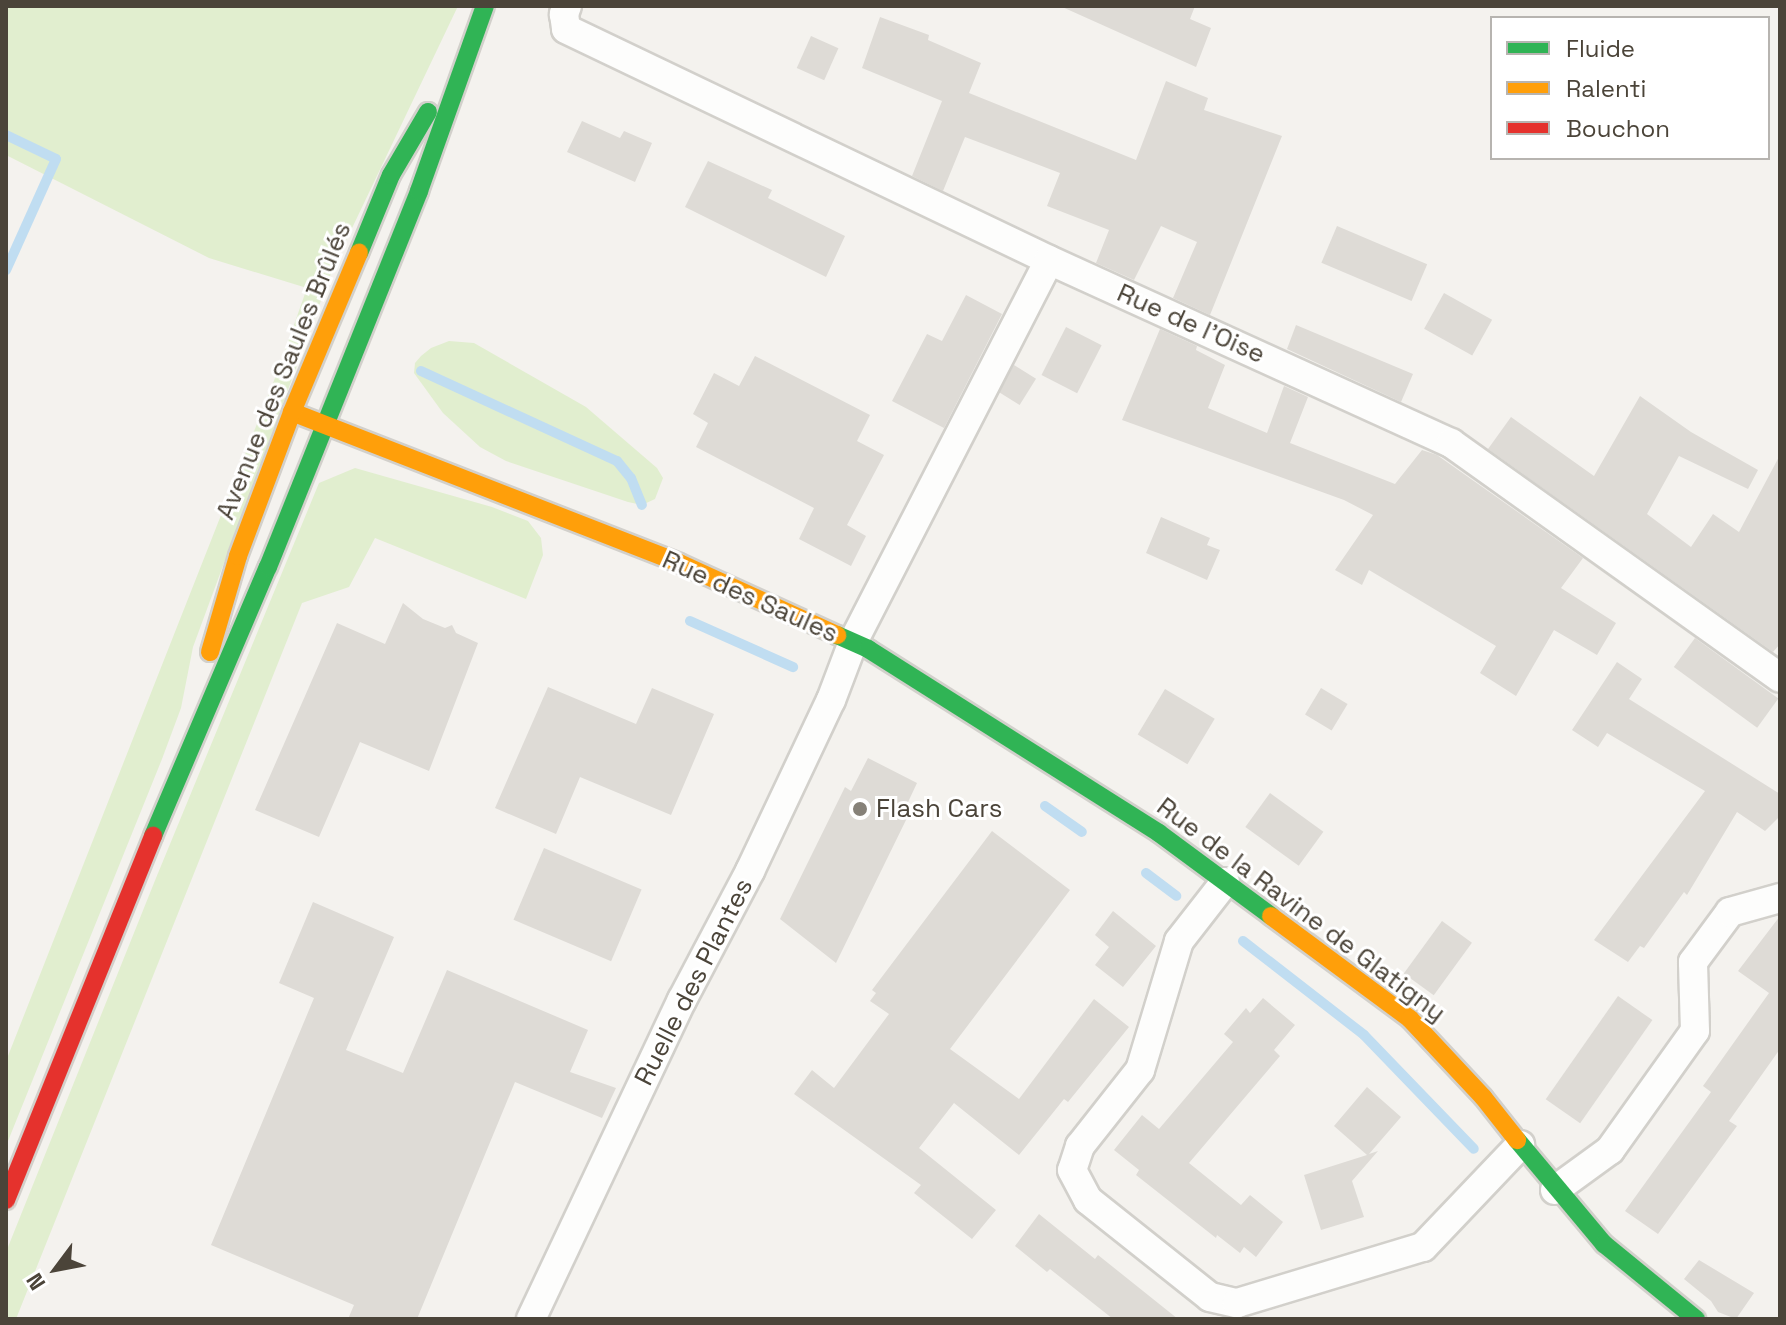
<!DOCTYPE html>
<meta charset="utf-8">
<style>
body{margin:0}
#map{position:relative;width:1786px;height:1325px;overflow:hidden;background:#f4f2ee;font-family:"Space Grotesk",sans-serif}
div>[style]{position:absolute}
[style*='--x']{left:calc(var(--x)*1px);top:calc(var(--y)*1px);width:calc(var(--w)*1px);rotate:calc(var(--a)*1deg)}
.green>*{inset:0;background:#e1eecf}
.stream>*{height:10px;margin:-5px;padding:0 5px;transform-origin:5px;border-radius:5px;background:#c0ddf1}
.building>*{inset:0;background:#dedbd6;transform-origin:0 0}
.roads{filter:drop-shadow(2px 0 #d2d0cb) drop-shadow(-2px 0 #d2d0cb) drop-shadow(0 2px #d2d0cb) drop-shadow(0 -2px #d2d0cb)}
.street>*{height:28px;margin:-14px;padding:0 14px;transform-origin:14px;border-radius:14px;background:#fdfdfc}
.fast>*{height:18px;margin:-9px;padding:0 9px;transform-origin:9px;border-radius:9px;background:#30b455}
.slow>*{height:18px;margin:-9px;padding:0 9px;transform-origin:9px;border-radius:9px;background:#ff9f0a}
.jam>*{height:18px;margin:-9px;padding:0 9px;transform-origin:9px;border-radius:9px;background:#e5322d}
.dots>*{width:22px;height:22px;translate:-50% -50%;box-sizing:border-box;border:4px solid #fff;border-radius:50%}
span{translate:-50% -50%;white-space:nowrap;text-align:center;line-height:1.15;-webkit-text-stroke:6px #fff;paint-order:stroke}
.street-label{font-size:26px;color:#4b4439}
.poi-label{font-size:26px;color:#4b4439}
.left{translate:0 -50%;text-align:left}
.frame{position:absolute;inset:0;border:8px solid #4b4439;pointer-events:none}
.legend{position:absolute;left:1490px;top:16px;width:280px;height:144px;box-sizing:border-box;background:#fff;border:2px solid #b7b4b0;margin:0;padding:10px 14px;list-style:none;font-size:24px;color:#4b4439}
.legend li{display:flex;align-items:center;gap:16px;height:40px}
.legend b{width:40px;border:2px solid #b7b4b0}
.north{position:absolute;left:16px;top:1229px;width:80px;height:80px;-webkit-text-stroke:6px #fff;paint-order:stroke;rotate:238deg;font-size:22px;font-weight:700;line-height:32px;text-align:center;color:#4b4439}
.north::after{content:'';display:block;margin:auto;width:28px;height:36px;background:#4b4439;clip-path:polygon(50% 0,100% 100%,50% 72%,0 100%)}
</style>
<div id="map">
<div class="green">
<div style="clip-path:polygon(6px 6px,458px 6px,333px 268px,193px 647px,181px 708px,162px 759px,6px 1146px,6px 1061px,277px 373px,307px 288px,209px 258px,6px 155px)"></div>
<div style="clip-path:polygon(449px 341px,474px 343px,586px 407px,657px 468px,663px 478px,655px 499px,642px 505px,628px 502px,506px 461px,480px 447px,443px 413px,414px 373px,415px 363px,421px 356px,431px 348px)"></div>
<div style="clip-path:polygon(355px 468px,492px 507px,528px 521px,541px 538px,543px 555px,526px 599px,375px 538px,349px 587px,302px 603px,16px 1319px,6px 1319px,6px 1252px,156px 878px,319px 483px)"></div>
</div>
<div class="stream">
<div style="--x:6;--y:135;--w:55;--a:25.6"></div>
<div style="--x:56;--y:159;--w:122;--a:114.2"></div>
<div style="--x:421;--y:371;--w:216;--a:24.7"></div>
<div style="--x:617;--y:461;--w:22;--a:51"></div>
<div style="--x:631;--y:478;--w:29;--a:68"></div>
<div style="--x:690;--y:621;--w:113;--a:24.1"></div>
<div style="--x:1045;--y:806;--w:45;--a:35.1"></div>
<div style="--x:1146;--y:873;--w:38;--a:37"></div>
<div style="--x:1243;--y:941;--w:153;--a:37.8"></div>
<div style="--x:1364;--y:1035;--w:158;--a:46"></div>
</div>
<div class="building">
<div style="clip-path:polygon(1060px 6px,1195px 6px,1190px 19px,1211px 28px,1196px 67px)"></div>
<div style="clip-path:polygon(880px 17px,929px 35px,928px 40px,981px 63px,969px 93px,1136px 160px,1166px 81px,1208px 98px,1204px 110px,1282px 136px,1210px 315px,1173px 298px,1197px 242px,1161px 226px,1134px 280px,1096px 263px,1109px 230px,1047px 206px,1060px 173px,965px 137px,943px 191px,912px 176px,942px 101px,862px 68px)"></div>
<div style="left:811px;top:36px;width:30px;height:35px;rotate:24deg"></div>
<div style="clip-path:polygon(582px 121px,620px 138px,624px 131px,652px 143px,635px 182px,567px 152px)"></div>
<div style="clip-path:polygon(708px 161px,772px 190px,768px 198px,845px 236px,826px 277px,685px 207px)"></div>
<div style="left:1337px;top:226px;width:98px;height:40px;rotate:23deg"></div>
<div style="left:1444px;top:293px;width:55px;height:41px;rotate:29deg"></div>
<div style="clip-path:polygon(966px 295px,1002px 314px,944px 428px,892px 401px,927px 334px,942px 341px)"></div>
<div style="clip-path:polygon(1296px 325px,1413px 374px,1401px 402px,1287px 349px)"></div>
<div style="left:1066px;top:327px;width:40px;height:54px;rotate:27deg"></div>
<div style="clip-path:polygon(1160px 329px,1197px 346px,1196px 350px,1225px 365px,1208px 408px,1267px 433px,1284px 386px,1308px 397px,1290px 443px,1395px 484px,1422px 450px,1437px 455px,1583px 558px,1561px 588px,1616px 623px,1597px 655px,1554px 630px,1516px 696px,1480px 673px,1496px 646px,1369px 570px,1362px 585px,1335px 570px,1373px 515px,1344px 500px,1122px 420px)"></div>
<div style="clip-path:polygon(755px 356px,870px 415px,857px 441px,884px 455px,847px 525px,866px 536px,851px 566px,799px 539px,814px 508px,696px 447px,708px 423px,693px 414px,714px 373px,739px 386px)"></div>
<div style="left:1014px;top:365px;width:26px;height:31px;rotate:32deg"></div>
<div style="clip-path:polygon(1640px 396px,1691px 432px,1758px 470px,1748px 489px,1679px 456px,1647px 514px,1691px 547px,1713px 514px,1739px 532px,1780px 455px,1780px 644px,1773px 652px,1488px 449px,1511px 417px,1594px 476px)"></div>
<div style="clip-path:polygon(1161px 517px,1210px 538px,1207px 545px,1220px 550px,1207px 580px,1146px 553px)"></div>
<div style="clip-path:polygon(403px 603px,423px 619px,445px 628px,452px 625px,456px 633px,478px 643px,429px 771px,360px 742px,319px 837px,255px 810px,337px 623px,385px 644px)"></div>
<div style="left:1695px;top:638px;width:103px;height:36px;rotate:36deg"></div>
<div style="clip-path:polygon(1617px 662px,1642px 679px,1629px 699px,1780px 794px,1780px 816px,1765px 831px,1737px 812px,1687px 895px,1684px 892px,1644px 948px,1640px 946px,1628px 962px,1594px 940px,1705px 791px,1607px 733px,1598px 747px,1572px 730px)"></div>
<div style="clip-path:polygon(548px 687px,636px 724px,652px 688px,714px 714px,671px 815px,580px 777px,556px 834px,495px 808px)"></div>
<div style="left:1321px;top:688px;width:31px;height:31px;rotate:31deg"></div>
<div style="left:1165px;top:689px;width:58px;height:53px;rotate:31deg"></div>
<div style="clip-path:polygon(868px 758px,917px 783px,902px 815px,907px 818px,836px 963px,780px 919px,845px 787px,851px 791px)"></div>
<div style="left:1270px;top:793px;width:66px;height:42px;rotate:36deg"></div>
<div style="clip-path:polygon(992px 831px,1070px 890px,950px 1049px,1019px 1099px,1094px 999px,1129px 1027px,1068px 1102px,1064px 1099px,1019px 1155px,954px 1103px,919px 1148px,996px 1210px,972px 1239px,914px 1193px,921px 1185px,794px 1094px,812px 1070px,834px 1088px,889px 1014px,870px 1001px,876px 993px,872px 990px)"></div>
<div style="left:544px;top:848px;width:106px;height:78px;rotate:23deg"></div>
<div style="clip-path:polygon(313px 902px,394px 937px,346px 1050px,403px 1073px,447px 970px,588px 1030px,570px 1072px,616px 1088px,602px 1118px,515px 1082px,417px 1319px,348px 1319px,354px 1305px,211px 1245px,314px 998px,279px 983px)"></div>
<div style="clip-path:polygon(1113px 911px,1156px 946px,1123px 987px,1095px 965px,1109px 947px,1095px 935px)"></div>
<div style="clip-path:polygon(1780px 916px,1780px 1049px,1729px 1121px,1737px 1126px,1658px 1234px,1625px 1211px,1711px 1092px,1703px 1086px,1769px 993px,1738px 971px)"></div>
<div style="left:1442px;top:921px;width:37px;height:65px;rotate:36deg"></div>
<div style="left:1618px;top:996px;width:42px;height:126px;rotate:35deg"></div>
<div style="clip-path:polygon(1263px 998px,1295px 1025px,1274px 1050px,1280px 1056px,1189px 1163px,1241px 1205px,1250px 1195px,1283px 1222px,1256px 1257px,1244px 1247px,1240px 1253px,1217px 1235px,1216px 1238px,1136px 1175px,1139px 1170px,1114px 1150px,1142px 1115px,1159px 1129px,1233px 1042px,1224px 1034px,1246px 1008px,1250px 1013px)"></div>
<div style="clip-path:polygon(1367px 1087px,1401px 1117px,1369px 1154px,1378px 1151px,1352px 1181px,1364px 1217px,1321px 1230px,1304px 1175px,1367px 1155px,1334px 1126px)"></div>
<div style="clip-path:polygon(1039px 1214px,1095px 1259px,1098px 1255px,1178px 1319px,1113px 1319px,1050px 1269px,1047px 1272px,1015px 1246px)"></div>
<div style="clip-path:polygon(1699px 1260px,1754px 1293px,1736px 1319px,1718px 1312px,1711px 1301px,1684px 1279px)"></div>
</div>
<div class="roads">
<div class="street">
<div style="--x:567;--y:6;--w:9;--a:111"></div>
<div style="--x:564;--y:14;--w:15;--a:82"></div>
<div style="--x:566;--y:29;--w:535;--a:25.56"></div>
<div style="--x:1049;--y:260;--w:442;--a:24.5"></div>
<div style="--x:1451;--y:443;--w:404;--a:35.5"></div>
<div style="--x:1225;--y:882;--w:75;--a:127.9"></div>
<div style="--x:1179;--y:941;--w:135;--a:106.8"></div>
<div style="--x:1140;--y:1070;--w:97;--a:128.3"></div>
<div style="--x:1080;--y:1146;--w:25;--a:108"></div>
<div style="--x:1072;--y:1170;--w:34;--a:62"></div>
<div style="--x:1088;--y:1200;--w:156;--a:38.5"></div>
<div style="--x:1210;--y:1297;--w:28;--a:13"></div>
<div style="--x:1237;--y:1303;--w:194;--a:-16.8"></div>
<div style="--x:1423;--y:1247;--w:141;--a:-46.4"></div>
<div style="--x:1555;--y:1190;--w:68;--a:-36"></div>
<div style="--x:1610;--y:1150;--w:146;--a:-54.5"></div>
<div style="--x:1695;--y:1031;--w:69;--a:-91.7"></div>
<div style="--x:1693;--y:962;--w:62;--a:-53.5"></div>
<div style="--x:1730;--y:912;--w:52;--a:-15.6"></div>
<div style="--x:531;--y:1319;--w:353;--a:-64.7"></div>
<div style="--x:682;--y:1000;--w:146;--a:-62.2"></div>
<div style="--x:750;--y:871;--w:189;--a:-64.7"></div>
<div style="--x:831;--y:700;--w:62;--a:-69.2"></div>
<div style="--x:853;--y:642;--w:429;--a:-62.8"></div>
</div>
<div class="fast">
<div style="--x:359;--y:253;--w:84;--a:-67.7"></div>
<div style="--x:391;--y:175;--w:73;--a:-59.6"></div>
<div style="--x:837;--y:635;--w:34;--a:24"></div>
<div style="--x:868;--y:649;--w:344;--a:32.3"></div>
<div style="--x:1159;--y:833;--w:139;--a:36.5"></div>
<div style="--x:153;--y:836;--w:293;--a:-66.9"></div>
<div style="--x:268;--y:567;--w:405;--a:-68.1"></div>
<div style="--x:419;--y:191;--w:196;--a:-70.4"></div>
<div style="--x:1517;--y:1140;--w:136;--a:50.1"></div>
<div style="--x:1604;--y:1244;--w:119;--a:39.2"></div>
</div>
<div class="slow">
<div style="--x:292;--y:412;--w:415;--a:21.3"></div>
<div style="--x:679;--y:563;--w:174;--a:24.5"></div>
<div style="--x:210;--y:652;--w:100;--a:-73.7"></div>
<div style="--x:238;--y:556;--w:154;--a:-69.4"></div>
<div style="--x:292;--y:412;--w:173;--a:-67.2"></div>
<div style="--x:1271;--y:916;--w:173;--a:36.5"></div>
<div style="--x:1410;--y:1019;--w:107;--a:46.9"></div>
<div style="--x:1483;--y:1097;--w:55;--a:51.7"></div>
</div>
<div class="jam">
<div style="--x:6;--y:1200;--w:393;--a:-68"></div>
</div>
</div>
<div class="dots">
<div style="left:860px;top:809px;background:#868178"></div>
</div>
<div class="street-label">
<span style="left:1191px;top:324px;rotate:24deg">Rue de l'Oise</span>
<span style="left:284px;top:371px;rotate:-68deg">Avenue des Saules Brûlés</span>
<span style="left:750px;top:597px;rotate:24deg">Rue des Saules</span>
<span style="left:1301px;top:910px;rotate:37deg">Rue de la Ravine de Glatigny</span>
<span style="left:694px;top:982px;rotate:-63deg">Ruelle des Plantes</span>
</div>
<div class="poi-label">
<span class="left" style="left:876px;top:809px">Flash Cars</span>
</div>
<div class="frame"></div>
<ul class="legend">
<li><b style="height:10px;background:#30b455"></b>Fluide</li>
<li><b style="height:10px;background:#ff9f0a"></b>Ralenti</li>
<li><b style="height:10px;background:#e5322d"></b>Bouchon</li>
</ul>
<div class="north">N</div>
</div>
